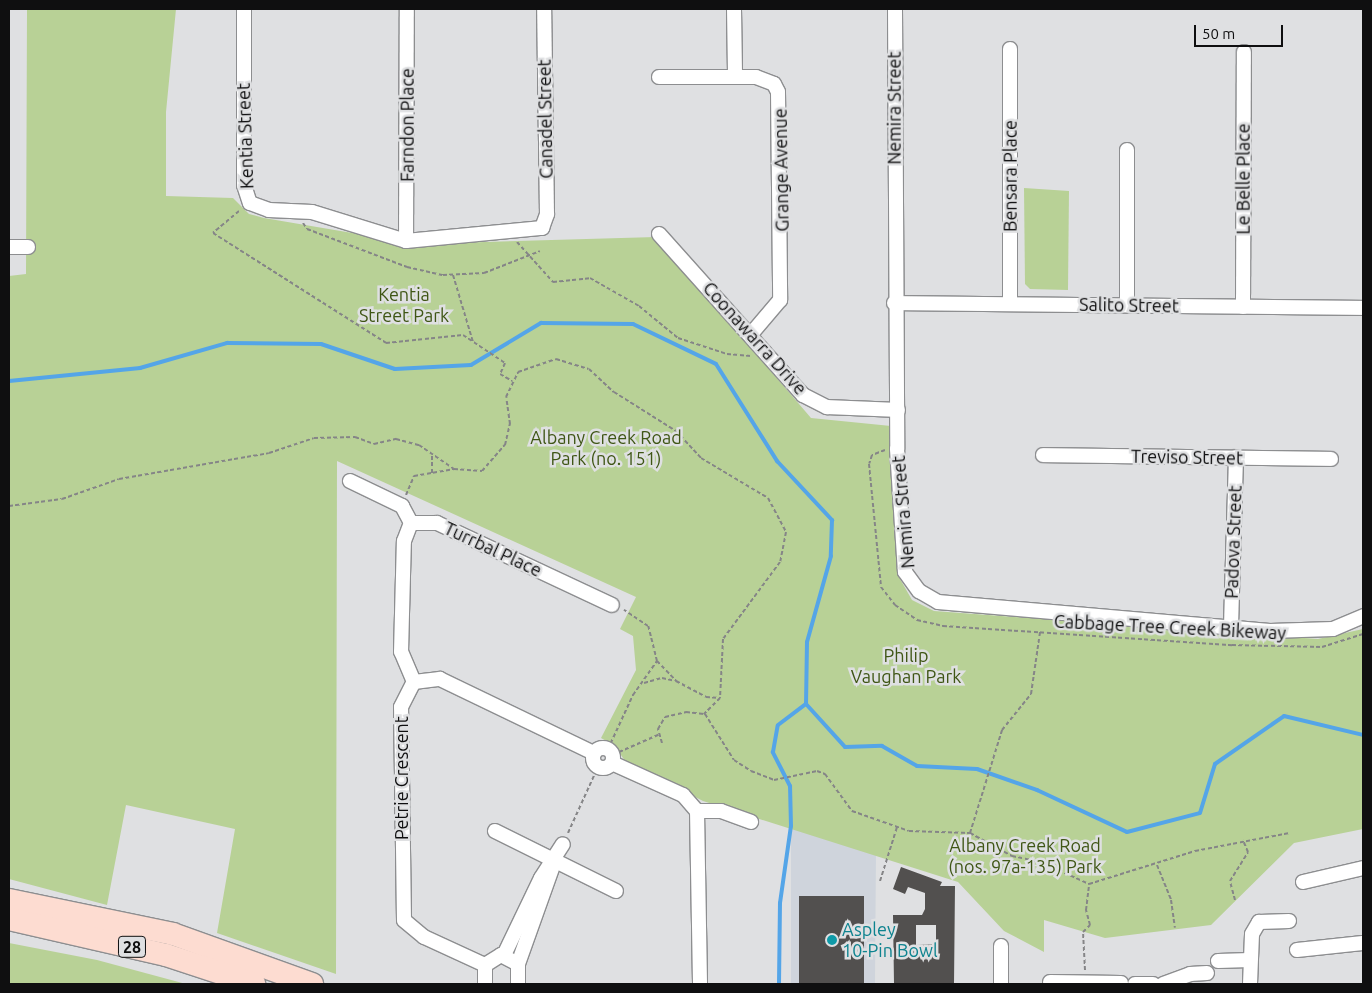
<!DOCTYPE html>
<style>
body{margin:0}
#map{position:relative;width:1372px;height:993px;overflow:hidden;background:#dfe0e2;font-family:Ubuntu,sans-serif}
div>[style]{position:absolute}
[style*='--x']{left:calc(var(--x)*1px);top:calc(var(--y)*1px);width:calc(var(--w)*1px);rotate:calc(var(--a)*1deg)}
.built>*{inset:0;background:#cfd4dc}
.green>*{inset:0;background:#b8d196}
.stream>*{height:4px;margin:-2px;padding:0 2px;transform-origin:2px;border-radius:2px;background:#54a5e8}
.building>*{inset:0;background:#52504f;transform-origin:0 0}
.path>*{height:2px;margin-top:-1px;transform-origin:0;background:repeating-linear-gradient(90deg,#858587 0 4px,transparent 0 6.5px)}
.roads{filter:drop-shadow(1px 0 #8d8e90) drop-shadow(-1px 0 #8d8e90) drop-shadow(0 1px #8d8e90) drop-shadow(0 -1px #8d8e90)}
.minor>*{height:14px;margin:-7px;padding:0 7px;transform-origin:7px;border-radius:7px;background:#fff}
.minor>.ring{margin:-7px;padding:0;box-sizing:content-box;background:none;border:14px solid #fff;border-radius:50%}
.primary>*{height:22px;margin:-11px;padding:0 11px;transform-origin:11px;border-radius:11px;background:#fddcd1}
.dots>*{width:14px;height:14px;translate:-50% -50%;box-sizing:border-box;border:2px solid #dfe0e2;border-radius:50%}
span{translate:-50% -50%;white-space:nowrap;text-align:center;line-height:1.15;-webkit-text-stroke:5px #dfe0e2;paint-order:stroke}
.shield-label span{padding:1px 4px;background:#dfe0e2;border:1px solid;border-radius:4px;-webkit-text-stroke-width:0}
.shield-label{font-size:16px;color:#0f0f10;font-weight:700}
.street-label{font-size:18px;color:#0f0f10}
.park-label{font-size:18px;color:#3f5615}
.culture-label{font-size:18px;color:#0d838f}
.left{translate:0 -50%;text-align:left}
.frame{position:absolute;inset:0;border:10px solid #0f0f10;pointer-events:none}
.scale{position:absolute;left:1194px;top:25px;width:89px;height:22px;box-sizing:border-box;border:2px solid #0f0f10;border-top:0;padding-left:6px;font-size:15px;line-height:18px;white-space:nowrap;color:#0f0f10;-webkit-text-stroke:4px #dfe0e2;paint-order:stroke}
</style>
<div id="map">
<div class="built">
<div style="clip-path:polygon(791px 826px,876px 852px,875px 984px,791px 984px)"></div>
</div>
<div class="green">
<div style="clip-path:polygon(27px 9px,176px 9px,166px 112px,166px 196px,233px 198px,249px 214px,264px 218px,417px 244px,656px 237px,811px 418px,891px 426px,900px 579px,912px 600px,934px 611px,1318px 639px,1363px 629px,1363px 829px,1294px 843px,1211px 925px,1105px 938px,1044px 920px,1044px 952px,1004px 931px,958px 882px,703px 801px,625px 761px,615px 746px,601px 738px,636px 670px,633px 636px,620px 629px,636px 597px,337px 461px,336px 974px,217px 933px,235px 829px,126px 805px,107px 905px,9px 879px,9px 276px,26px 274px)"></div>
<div style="clip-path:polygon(1024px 188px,1069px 191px,1068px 290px,1030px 289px,1025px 284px)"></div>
<div style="clip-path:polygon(9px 943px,97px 960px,186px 984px,9px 984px)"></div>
</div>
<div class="stream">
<div style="--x:9;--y:381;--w:132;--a:-5.7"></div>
<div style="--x:140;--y:368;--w:91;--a:-16"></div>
<div style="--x:227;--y:343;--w:94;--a:0.6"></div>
<div style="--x:321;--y:344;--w:78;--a:18.7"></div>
<div style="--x:395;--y:369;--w:76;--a:-3"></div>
<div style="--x:471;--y:365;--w:82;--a:-31"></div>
<div style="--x:541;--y:323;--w:92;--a:0.6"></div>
<div style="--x:633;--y:324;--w:92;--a:25.7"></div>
<div style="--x:716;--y:364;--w:115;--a:57.8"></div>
<div style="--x:777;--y:461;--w:81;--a:47"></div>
<div style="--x:832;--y:520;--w:36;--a:92"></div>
<div style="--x:831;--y:556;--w:89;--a:105.6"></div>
<div style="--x:807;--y:642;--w:62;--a:90.9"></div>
<div style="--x:806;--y:704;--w:58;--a:47.8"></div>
<div style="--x:845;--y:747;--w:37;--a:-2"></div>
<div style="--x:882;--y:746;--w:40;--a:29.7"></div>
<div style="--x:917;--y:766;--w:60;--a:2.9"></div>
<div style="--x:977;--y:769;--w:64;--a:19.3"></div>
<div style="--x:1037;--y:790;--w:99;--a:25"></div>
<div style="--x:1127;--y:832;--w:75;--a:-14.6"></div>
<div style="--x:1200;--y:813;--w:51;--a:-73"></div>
<div style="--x:1215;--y:764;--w:84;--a:-34.8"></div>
<div style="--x:1284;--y:716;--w:81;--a:13.5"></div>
<div style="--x:779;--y:984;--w:81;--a:-89.3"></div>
<div style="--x:780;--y:903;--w:78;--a:-81.9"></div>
<div style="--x:791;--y:826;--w:40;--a:-91.4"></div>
<div style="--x:790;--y:786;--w:38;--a:-117"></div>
<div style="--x:773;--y:752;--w:27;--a:-80"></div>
<div style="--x:778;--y:725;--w:35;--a:-37"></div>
</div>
<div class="building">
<div style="clip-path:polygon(evenodd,901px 867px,942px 882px,940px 886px,955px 886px,954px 984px,894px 984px,893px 915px,922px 915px,925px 909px,925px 893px,908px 887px,905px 894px,893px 889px,901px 867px,916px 925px,936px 925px,936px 944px,916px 945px,916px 925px)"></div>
<div style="left:799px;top:896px;width:65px;height:88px"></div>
</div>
<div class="path">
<div style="--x:239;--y:211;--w:34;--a:140"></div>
<div style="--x:213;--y:233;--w:205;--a:32.4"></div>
<div style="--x:386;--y:343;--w:77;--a:-5.9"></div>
<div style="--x:463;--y:335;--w:50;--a:33.7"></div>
<div style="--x:505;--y:363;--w:12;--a:114"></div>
<div style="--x:500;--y:374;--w:14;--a:30"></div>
<div style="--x:303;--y:223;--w:7;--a:56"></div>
<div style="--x:307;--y:229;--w:107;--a:20.8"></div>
<div style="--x:407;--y:267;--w:37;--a:13"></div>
<div style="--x:443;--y:275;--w:41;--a:-2.8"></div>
<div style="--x:484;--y:273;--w:60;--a:-21.4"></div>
<div style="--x:517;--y:242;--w:54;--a:48"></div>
<div style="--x:553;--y:282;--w:37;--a:-6"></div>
<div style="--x:590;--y:278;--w:56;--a:29.7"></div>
<div style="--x:639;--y:306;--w:50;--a:39.4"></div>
<div style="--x:678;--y:338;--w:52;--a:18.1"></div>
<div style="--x:727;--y:354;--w:24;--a:5"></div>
<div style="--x:453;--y:275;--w:70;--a:73.4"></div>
<div style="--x:885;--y:450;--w:14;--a:159"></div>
<div style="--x:872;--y:455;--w:9;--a:108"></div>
<div style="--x:869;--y:464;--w:124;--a:84.4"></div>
<div style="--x:881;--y:587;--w:23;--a:52"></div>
<div style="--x:895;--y:605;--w:27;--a:34"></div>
<div style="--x:917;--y:620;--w:27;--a:13"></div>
<div style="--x:943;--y:626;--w:290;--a:3.8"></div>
<div style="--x:1232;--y:645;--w:90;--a:1.3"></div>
<div style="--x:1322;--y:647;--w:43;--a:-17.6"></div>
<div style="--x:432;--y:456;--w:19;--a:90"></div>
<div style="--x:406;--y:495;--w:21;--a:-67"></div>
<div style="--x:414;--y:476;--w:41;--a:-9.9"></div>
<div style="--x:9;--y:506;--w:53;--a:-7.5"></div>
<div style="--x:62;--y:499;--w:60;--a:-19.3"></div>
<div style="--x:119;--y:479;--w:152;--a:-9.8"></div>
<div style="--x:269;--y:453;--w:47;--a:-18.4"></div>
<div style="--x:314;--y:438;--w:41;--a:-1.4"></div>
<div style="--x:355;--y:437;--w:20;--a:20"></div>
<div style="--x:374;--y:444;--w:23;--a:-13"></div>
<div style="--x:396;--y:439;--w:24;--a:15"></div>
<div style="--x:419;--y:445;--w:42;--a:34.4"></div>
<div style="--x:454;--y:469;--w:28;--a:4"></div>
<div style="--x:482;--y:471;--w:35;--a:-49"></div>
<div style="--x:505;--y:445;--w:22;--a:-77"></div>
<div style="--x:510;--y:424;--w:27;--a:-98"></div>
<div style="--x:506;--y:397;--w:28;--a:-64"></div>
<div style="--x:518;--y:372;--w:40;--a:-18.9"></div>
<div style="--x:556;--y:359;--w:34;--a:17"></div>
<div style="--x:589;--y:369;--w:34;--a:43"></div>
<div style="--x:614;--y:392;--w:73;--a:32.2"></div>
<div style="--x:676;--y:431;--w:37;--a:47"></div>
<div style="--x:701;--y:458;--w:78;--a:30.8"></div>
<div style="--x:768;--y:498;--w:38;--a:62"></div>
<div style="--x:786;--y:532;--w:31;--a:101"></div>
<div style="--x:780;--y:562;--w:96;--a:126.5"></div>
<div style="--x:723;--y:639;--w:59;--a:92.9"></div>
<div style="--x:720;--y:698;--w:23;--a:135"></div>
<div style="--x:657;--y:661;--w:28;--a:46"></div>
<div style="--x:676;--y:681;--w:34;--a:28"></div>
<div style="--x:706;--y:697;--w:14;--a:4"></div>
<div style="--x:644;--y:683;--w:19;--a:-16"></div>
<div style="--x:662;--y:678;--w:14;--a:12"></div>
<div style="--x:705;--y:714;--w:54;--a:57.8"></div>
<div style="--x:734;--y:760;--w:20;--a:33"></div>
<div style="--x:751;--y:771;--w:25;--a:21"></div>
<div style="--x:774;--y:780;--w:44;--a:-11.8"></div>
<div style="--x:817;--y:771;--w:9;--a:21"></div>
<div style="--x:825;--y:774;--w:46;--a:53.9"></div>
<div style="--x:852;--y:811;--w:60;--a:19.3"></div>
<div style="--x:909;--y:831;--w:61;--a:1.9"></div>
<div style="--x:970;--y:833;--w:108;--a:-72.7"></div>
<div style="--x:1002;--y:730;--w:46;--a:-51.1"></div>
<div style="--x:1031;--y:694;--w:63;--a:-81.7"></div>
<div style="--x:662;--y:743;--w:15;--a:-106"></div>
<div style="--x:658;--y:729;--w:14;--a:-60"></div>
<div style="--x:665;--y:717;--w:22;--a:-13"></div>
<div style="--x:686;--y:712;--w:18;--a:6"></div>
<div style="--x:608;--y:749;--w:60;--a:-65.2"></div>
<div style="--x:633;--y:695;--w:42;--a:-54.8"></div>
<div style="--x:657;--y:661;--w:36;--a:-104"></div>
<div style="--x:648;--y:626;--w:29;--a:-146"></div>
<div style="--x:619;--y:752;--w:43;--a:-23.6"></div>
<div style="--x:568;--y:833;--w:72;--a:-65.6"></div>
<div style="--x:970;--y:833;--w:48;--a:28.7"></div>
<div style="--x:1012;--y:856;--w:30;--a:12"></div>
<div style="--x:1041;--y:862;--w:53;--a:24.6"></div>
<div style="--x:1089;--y:884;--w:111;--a:-17.3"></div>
<div style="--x:1195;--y:851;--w:96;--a:-10.8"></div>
<div style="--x:1157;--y:865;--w:38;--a:68"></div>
<div style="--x:1171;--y:900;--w:28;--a:82"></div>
<div style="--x:880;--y:881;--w:57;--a:-72.5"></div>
<div style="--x:1235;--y:900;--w:20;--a:-105"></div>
<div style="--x:1230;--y:881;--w:34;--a:-58"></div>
<div style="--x:1248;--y:852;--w:13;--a:-113"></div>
<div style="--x:1085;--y:970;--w:38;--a:-93"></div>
<div style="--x:1083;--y:932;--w:10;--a:-45"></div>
<div style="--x:1090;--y:925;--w:16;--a:-105"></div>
<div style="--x:1086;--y:910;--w:26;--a:-83"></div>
</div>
<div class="roads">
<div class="minor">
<div style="--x:244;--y:9;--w:176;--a:90"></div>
<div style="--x:244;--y:185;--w:19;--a:72"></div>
<div style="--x:250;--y:203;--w:20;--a:20"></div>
<div style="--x:269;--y:210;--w:43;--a:2.7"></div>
<div style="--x:312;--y:212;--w:98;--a:17.1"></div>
<div style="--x:406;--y:241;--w:137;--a:-5.5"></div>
<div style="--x:542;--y:228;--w:15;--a:-70"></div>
<div style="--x:547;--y:214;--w:205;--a:-90.8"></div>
<div style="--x:734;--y:9;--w:67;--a:89.1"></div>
<div style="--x:895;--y:9;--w:440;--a:89.7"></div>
<div style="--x:897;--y:449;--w:123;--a:86.3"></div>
<div style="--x:905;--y:572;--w:24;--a:54"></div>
<div style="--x:919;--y:591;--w:22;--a:30"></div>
<div style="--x:938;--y:602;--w:333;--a:5"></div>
<div style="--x:1270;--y:631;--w:63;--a:-1.8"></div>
<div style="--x:1333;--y:629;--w:33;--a:-23"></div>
<div style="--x:659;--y:77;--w:97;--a:0"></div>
<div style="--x:756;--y:77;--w:19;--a:21"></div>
<div style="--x:774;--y:84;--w:9;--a:63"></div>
<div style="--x:778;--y:92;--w:208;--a:89.4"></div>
<div style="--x:780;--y:300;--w:43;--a:130.3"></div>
<div style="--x:659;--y:234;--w:216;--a:48.2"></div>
<div style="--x:803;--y:395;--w:27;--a:27"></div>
<div style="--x:827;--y:407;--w:71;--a:2.4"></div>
<div style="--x:406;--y:241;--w:232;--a:-89.8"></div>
<div style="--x:9;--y:247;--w:19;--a:0"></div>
<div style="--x:894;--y:303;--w:469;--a:0.6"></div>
<div style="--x:1010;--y:303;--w:254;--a:-90"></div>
<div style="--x:1127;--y:305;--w:155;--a:-90"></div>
<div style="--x:1243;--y:307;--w:255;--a:-89.8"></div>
<div style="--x:1043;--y:455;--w:288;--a:0.8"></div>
<div style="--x:350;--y:481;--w:58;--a:25.7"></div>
<div style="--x:402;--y:506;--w:19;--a:62"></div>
<div style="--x:1231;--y:626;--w:169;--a:-88.3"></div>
<div style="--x:414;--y:682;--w:33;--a:-113"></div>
<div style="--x:401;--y:652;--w:111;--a:-88.5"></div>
<div style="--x:404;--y:541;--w:19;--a:-69"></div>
<div style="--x:411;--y:523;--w:26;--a:0"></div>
<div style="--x:437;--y:523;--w:193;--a:25.1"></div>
<div class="ring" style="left:593px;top:748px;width:6px;height:6px"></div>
<div style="--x:612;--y:763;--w:78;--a:24.3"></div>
<div style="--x:683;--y:795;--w:21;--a:49"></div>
<div style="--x:697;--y:811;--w:173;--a:89"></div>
<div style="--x:697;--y:811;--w:24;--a:0"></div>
<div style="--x:721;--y:811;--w:32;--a:20"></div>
<div style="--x:495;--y:831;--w:135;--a:26.4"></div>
<div style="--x:1303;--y:882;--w:62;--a:-13.1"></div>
<div style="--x:1297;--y:950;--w:66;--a:-6.1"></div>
<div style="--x:504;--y:955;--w:85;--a:-64.3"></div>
<div style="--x:541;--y:878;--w:40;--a:-57.1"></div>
<div style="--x:1218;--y:961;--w:32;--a:-2"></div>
<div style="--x:518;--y:964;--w:107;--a:-70.4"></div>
<div style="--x:485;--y:965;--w:67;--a:-155.3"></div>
<div style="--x:424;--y:937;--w:26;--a:-140"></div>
<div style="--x:404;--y:920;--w:213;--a:-90.8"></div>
<div style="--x:401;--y:707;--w:28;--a:-63"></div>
<div style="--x:414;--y:682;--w:26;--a:-7"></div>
<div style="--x:440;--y:679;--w:171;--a:25.7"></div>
<div style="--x:1050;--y:982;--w:71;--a:0.8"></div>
<div style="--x:485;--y:984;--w:19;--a:-90"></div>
<div style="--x:485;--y:965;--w:19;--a:-32"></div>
<div style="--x:501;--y:955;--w:19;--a:28"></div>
<div style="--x:518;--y:964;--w:20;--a:90"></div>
<div style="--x:1001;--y:984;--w:38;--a:-90"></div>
<div style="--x:1135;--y:984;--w:18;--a:0"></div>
<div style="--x:1163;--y:984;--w:29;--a:-20"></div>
<div style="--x:1190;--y:974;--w:17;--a:-3"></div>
<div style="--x:1250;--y:984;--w:50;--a:-87.7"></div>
<div style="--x:1252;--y:934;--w:14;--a:-60"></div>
<div style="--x:1259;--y:922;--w:30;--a:-2"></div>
</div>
<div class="primary">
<div style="--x:9;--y:900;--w:167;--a:11.7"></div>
<div style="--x:173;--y:934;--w:148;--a:19.8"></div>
<div style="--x:9;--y:919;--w:161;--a:12.9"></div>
<div style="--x:166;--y:955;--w:93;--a:18.2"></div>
</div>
</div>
<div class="dots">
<div style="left:832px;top:940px;background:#0f9aa8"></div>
</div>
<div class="shield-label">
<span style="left:132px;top:947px">28</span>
</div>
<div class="street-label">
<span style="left:894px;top:108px;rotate:-90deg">Nemira Street</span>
<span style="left:545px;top:119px;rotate:-91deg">Canadel Street</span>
<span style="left:407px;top:125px;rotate:-90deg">Farndon Place</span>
<span style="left:245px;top:136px;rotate:-92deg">Kentia Street</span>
<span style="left:781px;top:170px;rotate:-91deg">Grange Avenue</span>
<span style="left:1010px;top:176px;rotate:-90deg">Bensara Place</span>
<span style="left:1243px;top:179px;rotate:-90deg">Le Belle Place</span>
<span style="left:1129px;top:305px;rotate:1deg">Salito Street</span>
<span style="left:755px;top:338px;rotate:48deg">Coonawarra Drive</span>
<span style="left:1187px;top:457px;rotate:1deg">Treviso Street</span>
<span style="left:903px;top:512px;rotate:-95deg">Nemira Street</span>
<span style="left:1233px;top:542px;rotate:-88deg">Padova Street</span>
<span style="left:493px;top:549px;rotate:25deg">Turrbal Place</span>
<span style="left:1170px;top:627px;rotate:3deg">Cabbage Tree Creek Bikeway</span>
<span style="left:401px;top:778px;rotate:-90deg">Petrie Crescent</span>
</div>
<div class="park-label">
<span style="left:404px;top:305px">Kentia<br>Street Park</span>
<span style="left:606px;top:448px">Albany Creek Road<br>Park (no. 151)</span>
<span style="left:906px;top:666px">Philip<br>Vaughan Park</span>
<span style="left:1025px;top:856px">Albany Creek Road<br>(nos. 97a-135) Park</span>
</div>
<div class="culture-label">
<span class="left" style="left:842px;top:940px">Aspley<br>10-Pin Bowl</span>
</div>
<div class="frame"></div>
<div class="scale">50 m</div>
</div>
